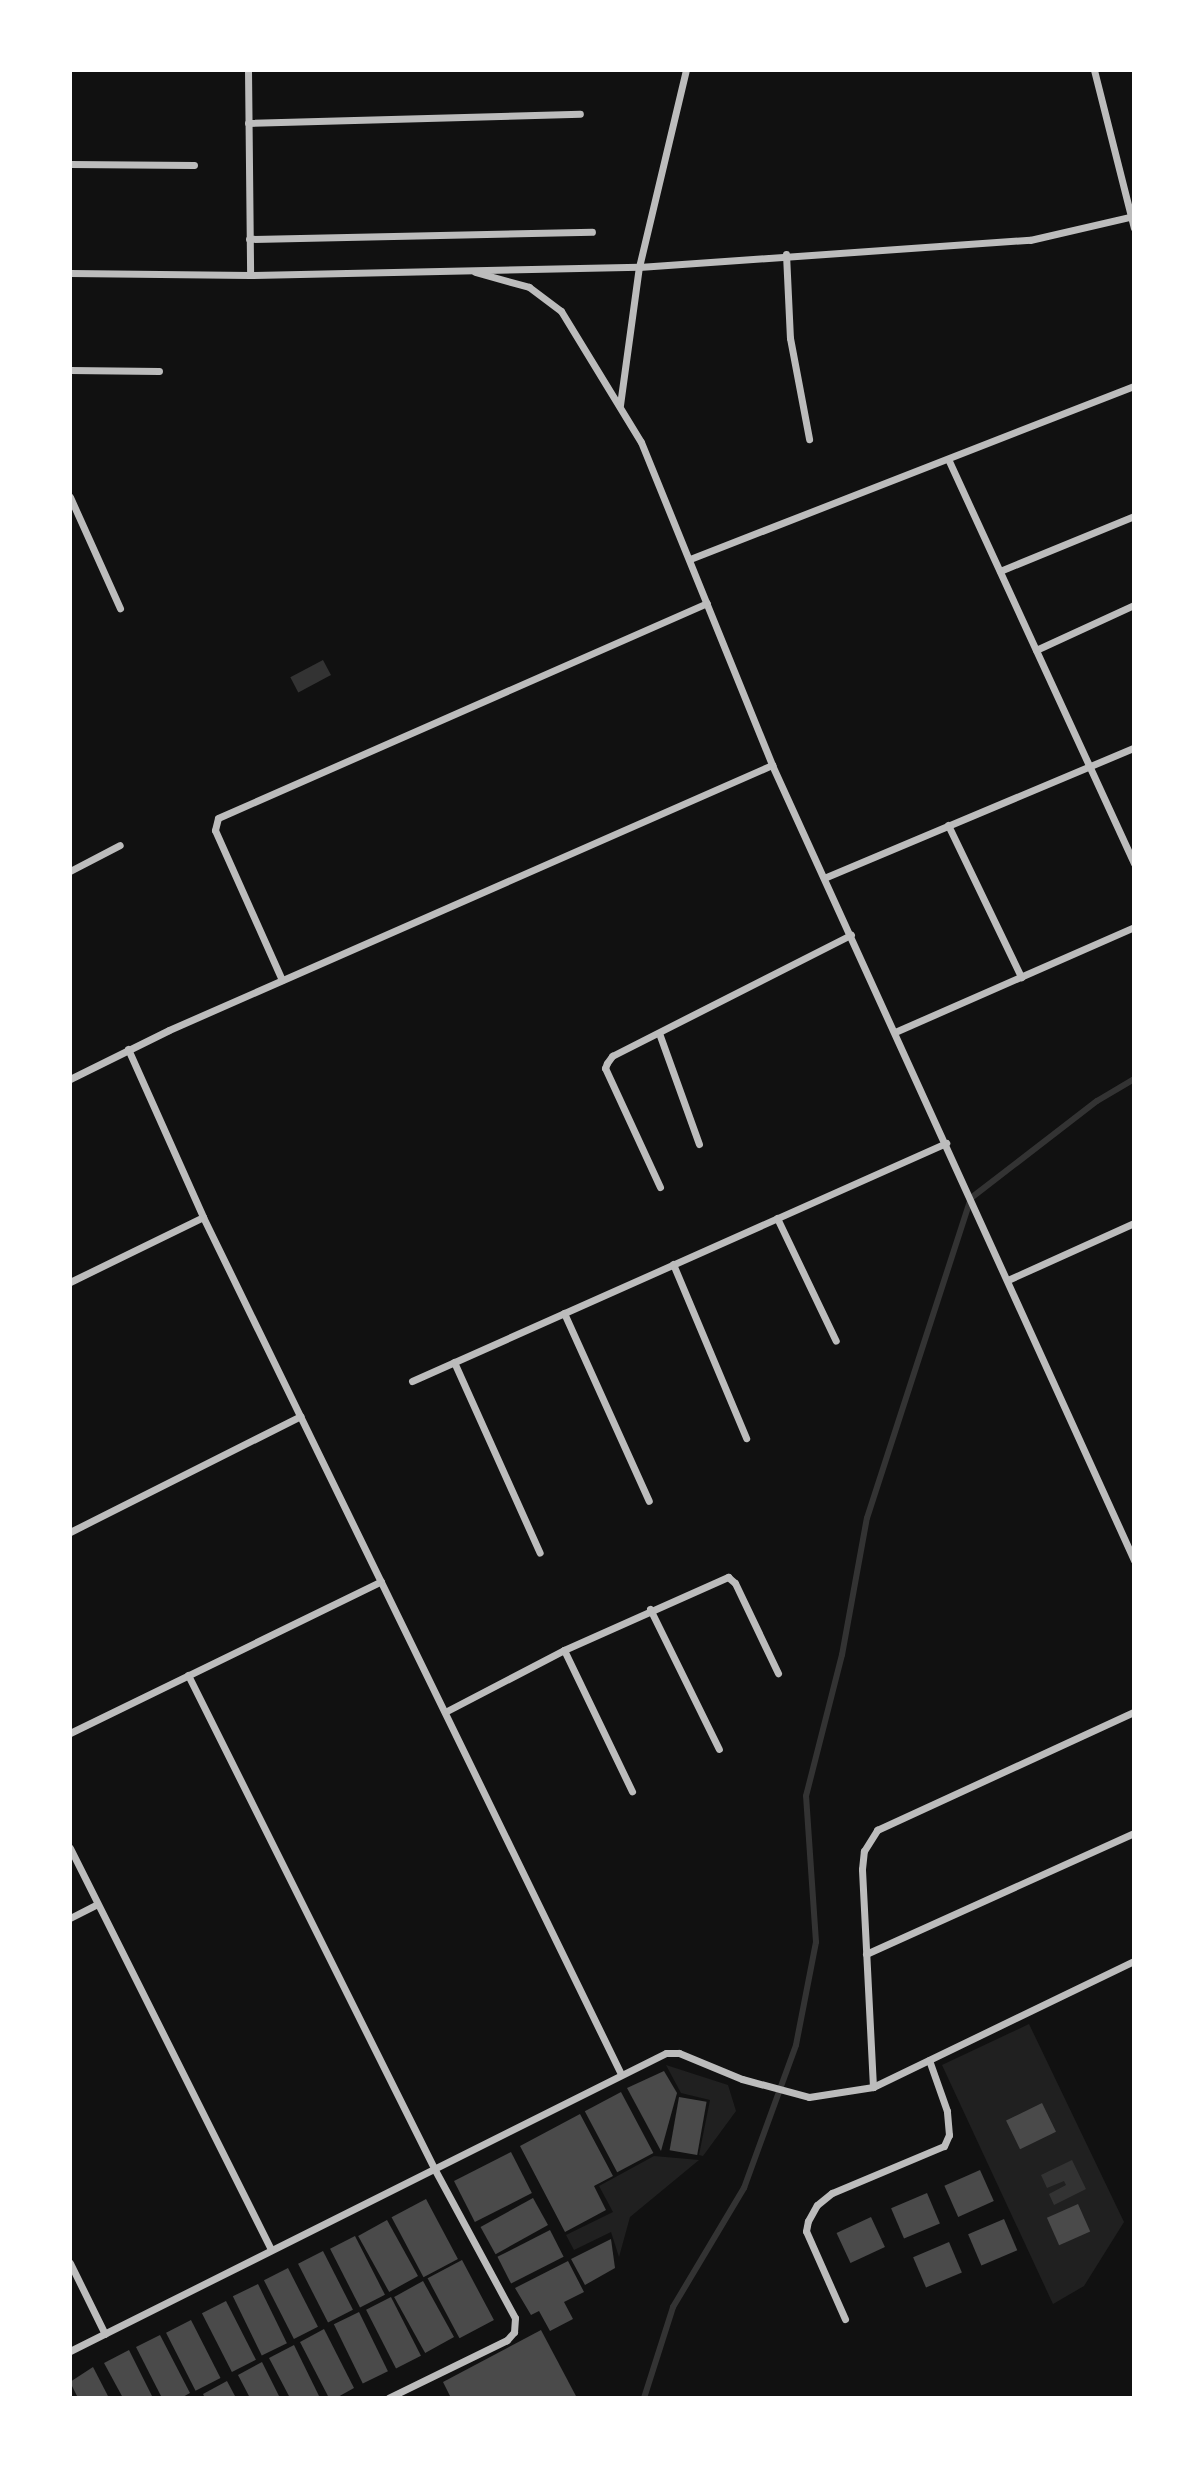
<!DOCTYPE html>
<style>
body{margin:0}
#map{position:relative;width:1204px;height:2468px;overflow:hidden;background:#111;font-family:"PT Sans",sans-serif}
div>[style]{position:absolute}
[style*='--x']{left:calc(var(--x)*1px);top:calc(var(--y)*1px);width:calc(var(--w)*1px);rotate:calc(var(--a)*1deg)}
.green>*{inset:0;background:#202020}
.water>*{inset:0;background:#333;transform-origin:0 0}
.stream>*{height:6px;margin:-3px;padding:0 3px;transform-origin:3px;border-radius:3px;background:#333}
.building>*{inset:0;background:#4a4a4a;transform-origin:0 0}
.minor>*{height:7px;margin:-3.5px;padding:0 3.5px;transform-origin:3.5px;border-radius:3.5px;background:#bcbcbc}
span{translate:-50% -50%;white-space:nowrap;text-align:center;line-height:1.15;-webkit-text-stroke:7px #fff;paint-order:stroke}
.frame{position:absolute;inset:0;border:72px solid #fff;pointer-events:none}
</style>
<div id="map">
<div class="green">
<div style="clip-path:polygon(1029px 2024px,1124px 2222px,1084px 2286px,1053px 2304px,942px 2065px)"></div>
<div style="clip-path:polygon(666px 2065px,728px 2085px,736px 2111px,703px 2156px,699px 2155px,710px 2100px,681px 2093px)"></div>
<div style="clip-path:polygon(654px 2156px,699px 2160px,630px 2217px,619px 2257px,611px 2232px,574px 2250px,566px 2235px,613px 2212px,599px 2186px)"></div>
</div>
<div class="water">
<div style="left:323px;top:660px;width:17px;height:37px;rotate:62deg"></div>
<div style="clip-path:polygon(1072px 2160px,1086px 2189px,1054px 2205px,1049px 2194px,1066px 2185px,1064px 2181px,1047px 2188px,1041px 2175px)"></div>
</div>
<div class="stream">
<div style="--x:644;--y:2398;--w:96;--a:-72.3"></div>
<div style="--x:673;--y:2307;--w:139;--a:-59.2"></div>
<div style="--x:744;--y:2188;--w:152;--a:-70"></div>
<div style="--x:796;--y:2045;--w:105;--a:-79"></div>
<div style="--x:816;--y:1942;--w:146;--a:-93.9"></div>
<div style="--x:806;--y:1796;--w:146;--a:-75.7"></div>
<div style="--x:842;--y:1655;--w:139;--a:-79.7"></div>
<div style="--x:867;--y:1518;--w:336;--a:-72"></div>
<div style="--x:971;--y:1198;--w:159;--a:-37.6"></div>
<div style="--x:1097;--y:1101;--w:43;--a:-30.7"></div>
</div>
<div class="building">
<div style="clip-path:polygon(664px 2071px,677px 2093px,661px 2151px,627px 2088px)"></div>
<div style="left:621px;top:2092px;width:69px;height:41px;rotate:62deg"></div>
<div style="left:679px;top:2097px;width:28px;height:54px;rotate:10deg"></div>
<div style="left:1042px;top:2103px;width:32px;height:40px;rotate:64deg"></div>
<div style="clip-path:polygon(580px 2114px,613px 2176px,594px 2186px,606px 2210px,565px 2232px,520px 2146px)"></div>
<div style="left:511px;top:2152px;width:46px;height:64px;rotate:63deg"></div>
<div style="left:980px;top:2170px;width:34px;height:39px;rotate:66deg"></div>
<div style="left:927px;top:2193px;width:33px;height:39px;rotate:67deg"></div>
<div style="left:533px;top:2198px;width:31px;height:60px;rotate:61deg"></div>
<div style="left:426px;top:2199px;width:68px;height:39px;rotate:62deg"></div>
<div style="left:1078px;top:2204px;width:30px;height:34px;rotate:66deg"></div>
<div style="left:871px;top:2217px;width:33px;height:38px;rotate:65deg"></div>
<div style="left:1004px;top:2219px;width:34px;height:39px;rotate:67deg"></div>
<div style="left:387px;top:2220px;width:64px;height:33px;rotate:61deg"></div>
<div style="left:550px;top:2230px;width:30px;height:59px;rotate:63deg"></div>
<div style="left:355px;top:2236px;width:66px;height:28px;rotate:63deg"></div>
<div style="clip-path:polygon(611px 2239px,615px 2268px,585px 2285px,571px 2259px)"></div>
<div style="left:949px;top:2242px;width:33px;height:39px;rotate:67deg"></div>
<div style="left:323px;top:2251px;width:66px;height:28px;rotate:63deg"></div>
<div style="left:462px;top:2260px;width:68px;height:39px;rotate:62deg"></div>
<div style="clip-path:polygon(568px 2261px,584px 2292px,564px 2302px,573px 2319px,550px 2331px,539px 2311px,531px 2315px,515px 2288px)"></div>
<div style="left:288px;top:2268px;width:66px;height:27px;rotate:63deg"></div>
<div style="left:423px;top:2281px;width:64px;height:33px;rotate:61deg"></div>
<div style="left:258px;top:2284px;width:66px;height:28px;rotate:64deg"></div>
<div style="left:391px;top:2297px;width:66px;height:28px;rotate:63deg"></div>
<div style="left:226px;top:2301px;width:66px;height:27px;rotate:63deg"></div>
<div style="left:359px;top:2312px;width:66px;height:28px;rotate:64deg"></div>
<div style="left:191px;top:2320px;width:65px;height:28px;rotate:63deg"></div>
<div style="clip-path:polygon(324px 2329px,354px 2388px,336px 2398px,329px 2398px,300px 2342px)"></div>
<div style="clip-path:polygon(541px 2330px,577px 2398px,451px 2398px,443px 2382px)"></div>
<div style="clip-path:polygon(160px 2335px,190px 2393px,181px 2398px,162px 2398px,136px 2347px)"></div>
<div style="clip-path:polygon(294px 2345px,320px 2398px,290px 2398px,269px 2358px)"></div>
<div style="clip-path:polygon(129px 2350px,153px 2398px,123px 2398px,104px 2363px)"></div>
<div style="clip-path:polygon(262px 2362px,280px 2398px,250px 2398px,238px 2375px)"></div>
<div style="clip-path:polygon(93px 2367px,109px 2398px,78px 2398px,70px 2382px)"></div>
<div style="clip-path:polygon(227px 2381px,236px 2398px,205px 2398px,203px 2394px)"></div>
</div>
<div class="minor">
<div style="--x:248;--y:70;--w:205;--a:89.4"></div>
<div style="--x:1094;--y:70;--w:163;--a:75.8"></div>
<div style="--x:248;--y:123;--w:332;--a:-1.6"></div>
<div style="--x:70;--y:164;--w:124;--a:0.5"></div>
<div style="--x:249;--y:239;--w:343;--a:-1.2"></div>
<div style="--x:786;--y:254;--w:84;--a:87.3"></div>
<div style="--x:790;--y:338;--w:103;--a:79.3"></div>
<div style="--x:475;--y:272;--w:56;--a:15.5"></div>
<div style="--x:529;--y:287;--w:40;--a:37"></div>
<div style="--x:561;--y:311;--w:153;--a:58.6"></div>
<div style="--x:641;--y:442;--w:349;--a:67.9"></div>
<div style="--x:772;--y:765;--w:874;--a:65.52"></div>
<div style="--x:70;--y:273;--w:180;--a:0.6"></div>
<div style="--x:250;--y:275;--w:389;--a:-1.2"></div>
<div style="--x:639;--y:267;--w:392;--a:-4"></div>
<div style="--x:1030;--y:240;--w:107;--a:-13"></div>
<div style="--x:70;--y:370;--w:89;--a:0.6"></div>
<div style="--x:620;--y:405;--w:139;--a:-82.2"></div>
<div style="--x:639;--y:267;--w:203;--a:-76.6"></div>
<div style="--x:949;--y:461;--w:443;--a:65.3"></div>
<div style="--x:70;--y:497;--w:122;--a:65.8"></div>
<div style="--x:690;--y:559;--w:477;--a:-21.3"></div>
<div style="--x:1000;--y:571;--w:145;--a:-22.3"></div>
<div style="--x:1036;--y:650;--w:108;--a:-24.7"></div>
<div style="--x:948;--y:825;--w:169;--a:64.3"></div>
<div style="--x:70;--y:871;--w:56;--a:-27.5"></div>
<div style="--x:824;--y:878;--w:336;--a:-22.8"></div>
<div style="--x:282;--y:980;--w:164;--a:-114.1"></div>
<div style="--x:215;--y:830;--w:12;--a:-76"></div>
<div style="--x:218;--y:818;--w:534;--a:-23.73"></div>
<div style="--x:895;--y:1032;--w:261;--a:-23.7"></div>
<div style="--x:659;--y:1033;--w:118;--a:70.2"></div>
<div style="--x:128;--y:1049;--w:184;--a:65.9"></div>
<div style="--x:203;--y:1217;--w:951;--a:64"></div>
<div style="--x:70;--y:1079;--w:110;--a:-26.3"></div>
<div style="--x:169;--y:1030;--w:659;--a:-23.72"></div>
<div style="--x:660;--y:1187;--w:131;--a:-114.8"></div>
<div style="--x:605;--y:1068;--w:5;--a:-68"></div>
<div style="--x:607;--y:1063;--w:9;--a:-54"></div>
<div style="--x:612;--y:1056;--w:268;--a:-26.9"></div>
<div style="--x:777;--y:1218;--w:136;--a:64.4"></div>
<div style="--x:673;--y:1264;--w:189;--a:67.2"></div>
<div style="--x:1010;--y:1279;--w:136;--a:-24.3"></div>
<div style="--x:70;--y:1282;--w:148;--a:-26"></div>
<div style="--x:564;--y:1313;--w:206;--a:65.7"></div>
<div style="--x:454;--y:1362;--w:209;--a:65.8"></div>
<div style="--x:412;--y:1381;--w:585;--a:-24.02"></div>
<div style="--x:70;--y:1532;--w:258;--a:-26.7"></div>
<div style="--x:650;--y:1609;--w:156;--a:63.8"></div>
<div style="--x:564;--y:1650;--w:157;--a:64.3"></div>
<div style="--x:188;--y:1675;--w:553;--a:63.48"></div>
<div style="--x:435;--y:2170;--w:168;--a:61.6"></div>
<div style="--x:515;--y:2318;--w:14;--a:94"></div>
<div style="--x:514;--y:2332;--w:11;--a:131"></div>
<div style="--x:507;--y:2340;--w:132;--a:154"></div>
<div style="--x:445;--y:1712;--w:134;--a:-27.5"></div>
<div style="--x:564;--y:1650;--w:180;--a:-24"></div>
<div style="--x:728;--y:1577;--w:9;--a:41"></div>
<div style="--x:735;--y:1583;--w:100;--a:64.5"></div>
<div style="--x:70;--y:1733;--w:346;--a:-26"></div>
<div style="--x:70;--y:1848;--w:449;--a:63.4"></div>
<div style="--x:70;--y:1918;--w:30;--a:-27"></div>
<div style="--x:866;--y:1954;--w:294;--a:-24.3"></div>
<div style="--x:873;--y:2087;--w:218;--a:-92.9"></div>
<div style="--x:862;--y:1869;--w:18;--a:-84"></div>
<div style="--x:864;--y:1851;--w:25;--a:-58"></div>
<div style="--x:877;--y:1830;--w:283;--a:-24.7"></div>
<div style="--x:70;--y:2263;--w:79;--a:63.8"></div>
<div style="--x:845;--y:2319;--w:96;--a:-113.9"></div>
<div style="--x:806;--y:2231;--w:10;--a:-79"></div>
<div style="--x:808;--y:2221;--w:18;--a:-61"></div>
<div style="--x:817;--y:2205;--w:19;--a:-39"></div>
<div style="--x:832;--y:2193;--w:121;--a:-22.8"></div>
<div style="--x:944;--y:2146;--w:12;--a:-66"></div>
<div style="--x:949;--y:2135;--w:24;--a:-95"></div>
<div style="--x:947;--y:2111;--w:54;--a:-109.4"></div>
<div style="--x:70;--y:2351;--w:666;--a:-26.57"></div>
<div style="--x:666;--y:2053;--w:13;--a:0"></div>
<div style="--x:679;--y:2053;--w:68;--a:22.4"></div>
<div style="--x:742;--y:2079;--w:69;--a:15"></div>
<div style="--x:809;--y:2097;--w:65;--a:-8.9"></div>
<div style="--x:873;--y:2087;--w:290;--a:-25.8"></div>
</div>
<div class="frame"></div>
</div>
